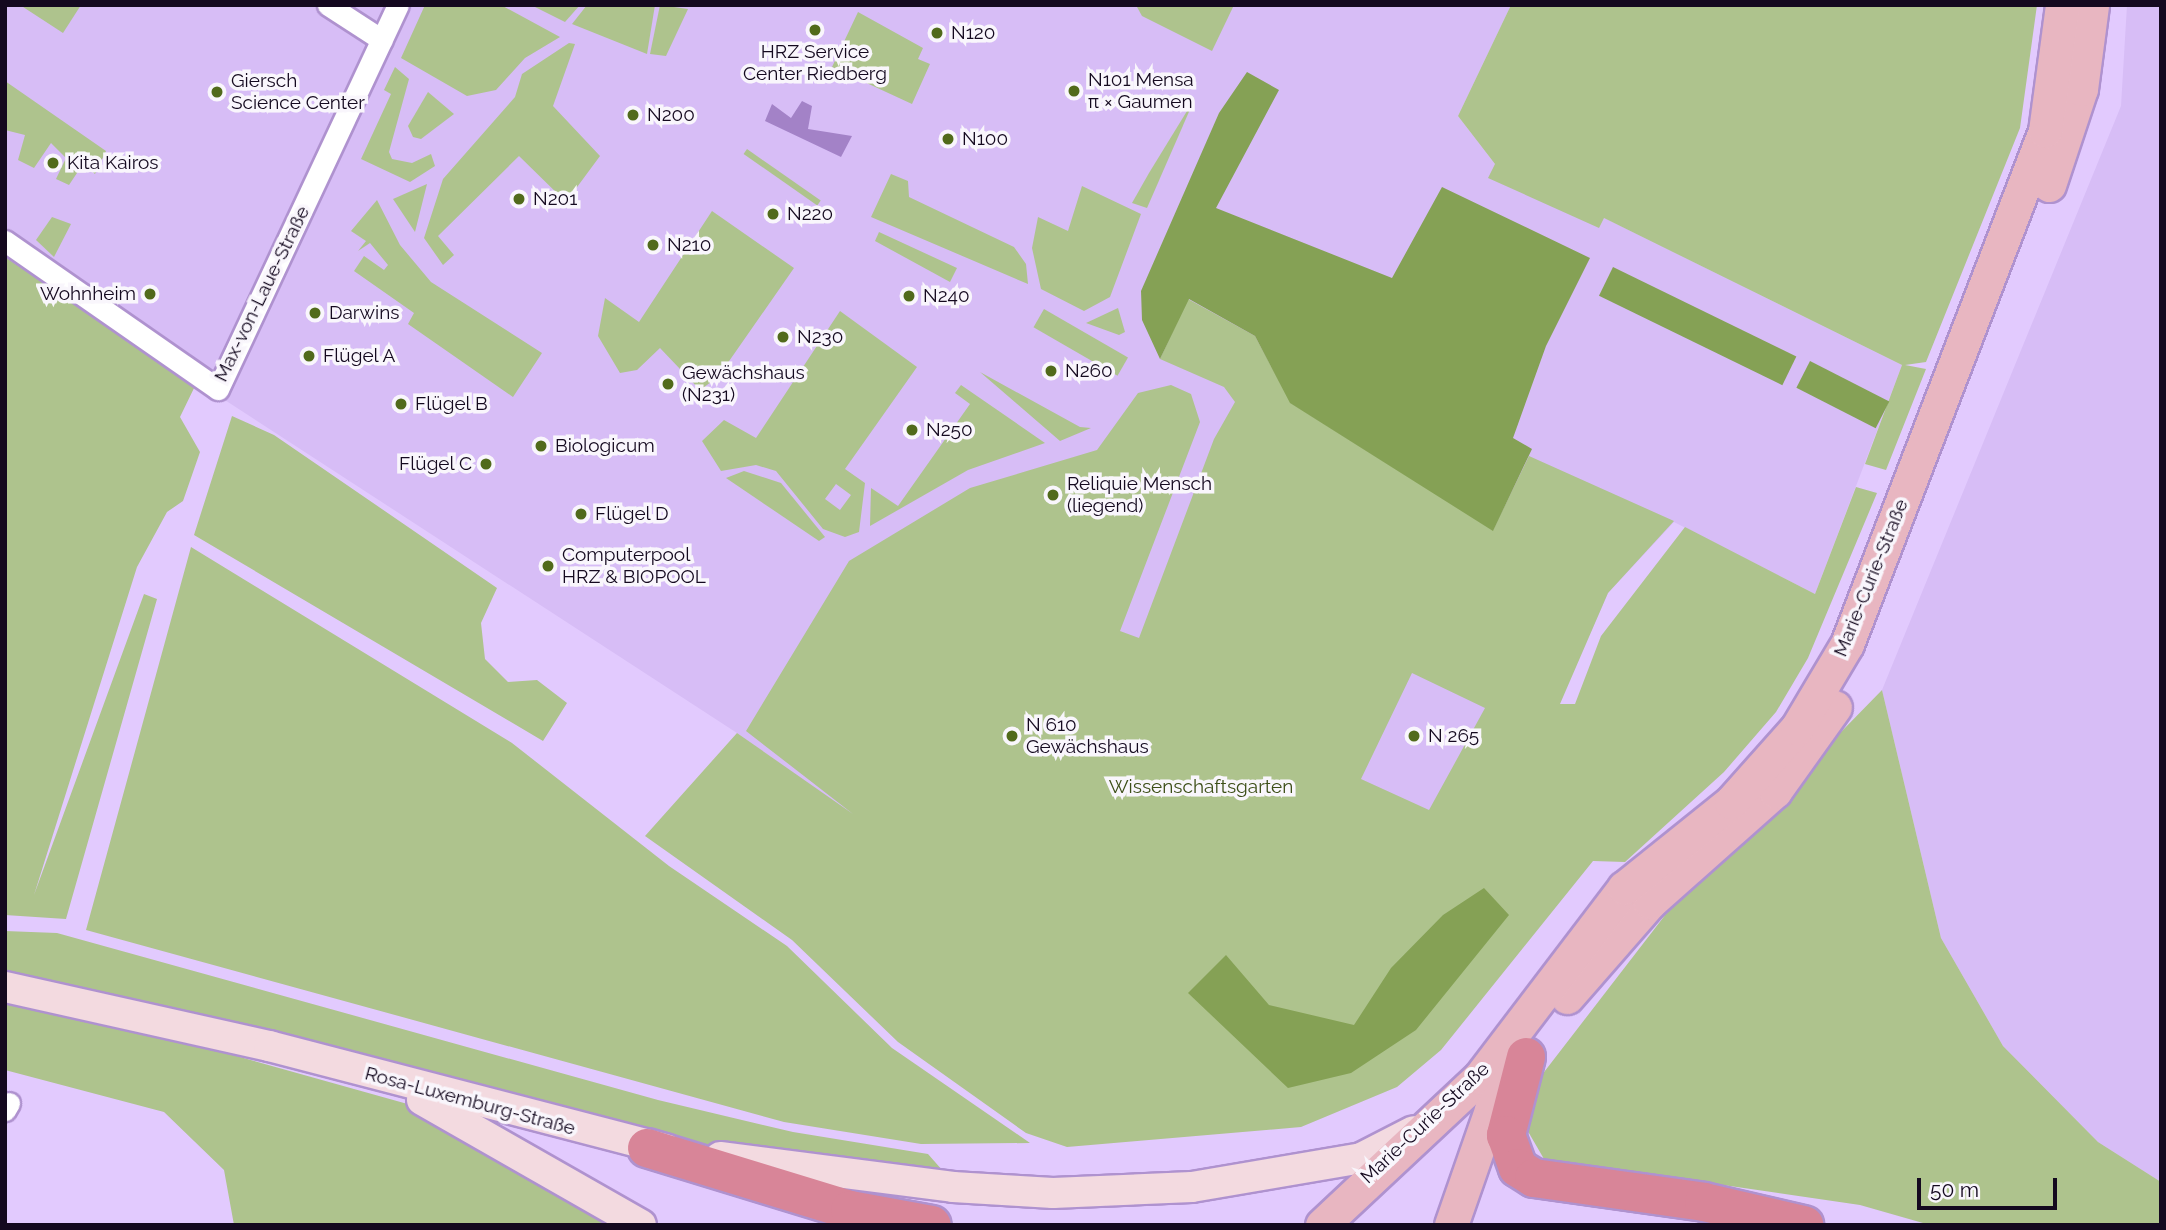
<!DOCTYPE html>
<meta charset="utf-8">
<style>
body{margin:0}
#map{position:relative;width:2166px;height:1230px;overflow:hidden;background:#e2cafe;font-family:Raleway,sans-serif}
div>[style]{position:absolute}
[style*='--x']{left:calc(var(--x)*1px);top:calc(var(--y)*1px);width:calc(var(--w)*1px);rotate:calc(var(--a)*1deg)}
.built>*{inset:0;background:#d7bdf6}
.green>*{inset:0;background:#aec38d;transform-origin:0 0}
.forest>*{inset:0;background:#85a155;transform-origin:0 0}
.water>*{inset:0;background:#a382c7}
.roads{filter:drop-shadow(2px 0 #af92cf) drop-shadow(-2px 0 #af92cf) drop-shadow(0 2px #af92cf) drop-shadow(0 -2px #af92cf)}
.street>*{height:21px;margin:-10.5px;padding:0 10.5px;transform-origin:10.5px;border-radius:10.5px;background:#fff}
.secondary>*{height:30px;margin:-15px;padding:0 15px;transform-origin:15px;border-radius:15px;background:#f3dae0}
.primary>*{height:33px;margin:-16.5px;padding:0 16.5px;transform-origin:16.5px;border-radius:16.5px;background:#e8b6c1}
.highway>*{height:38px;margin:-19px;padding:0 19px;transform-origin:19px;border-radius:19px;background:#d88598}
.dots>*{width:19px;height:19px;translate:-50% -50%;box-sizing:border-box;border:4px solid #f9f6fc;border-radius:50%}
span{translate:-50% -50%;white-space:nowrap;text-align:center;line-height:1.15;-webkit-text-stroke:7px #f9f6fc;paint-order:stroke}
.poi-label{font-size:19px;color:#14091f}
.left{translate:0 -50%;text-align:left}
.right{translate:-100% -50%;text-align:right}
.street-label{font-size:19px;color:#14091f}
.park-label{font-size:19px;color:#3c4e17}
.frame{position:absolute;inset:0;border:7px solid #14091f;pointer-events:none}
.scale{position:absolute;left:1917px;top:1178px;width:140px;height:32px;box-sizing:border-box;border:4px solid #14091f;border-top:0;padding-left:9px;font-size:21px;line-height:24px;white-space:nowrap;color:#14091f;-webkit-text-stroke:5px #f9f6fc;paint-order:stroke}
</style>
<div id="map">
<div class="built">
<div style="clip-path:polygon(5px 5px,1511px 5px,1458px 116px,1495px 164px,1902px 365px,1815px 594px,1674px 522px,1608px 593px,1559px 704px,1420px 827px,871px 828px,737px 733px,5px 257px)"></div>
<div style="clip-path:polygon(2127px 5px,2161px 5px,2161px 1182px,2098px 1142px,2003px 1046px,1941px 938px,1882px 690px,2121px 106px)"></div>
</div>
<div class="green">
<div style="clip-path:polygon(20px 5px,81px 5px,63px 33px)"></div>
<div style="clip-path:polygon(425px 5px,501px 5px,560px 37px,525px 58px,496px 90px,467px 96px,401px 58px)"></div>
<div style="clip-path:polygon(531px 5px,580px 5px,565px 22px)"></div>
<div style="clip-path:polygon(587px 5px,655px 5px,647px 54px,572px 24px)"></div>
<div style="clip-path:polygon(660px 5px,688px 9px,666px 56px,650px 54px)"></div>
<div style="clip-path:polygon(1234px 5px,1212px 51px,1142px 16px,1137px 7px)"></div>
<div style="clip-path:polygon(1511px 5px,2037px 5px,2020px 128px,1926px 362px,1905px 365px,1926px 369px,1886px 470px,1865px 464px,1902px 365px,1604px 218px,1599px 228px,1488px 178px,1495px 164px,1458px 116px)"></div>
<div style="clip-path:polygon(858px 12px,923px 48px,918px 59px,930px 64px,912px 104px,832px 67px)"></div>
<div style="clip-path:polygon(569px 43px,575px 44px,553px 106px,600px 156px,566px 202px,519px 156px,438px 236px,454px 255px,443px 265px,424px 238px,443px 179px,515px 97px,522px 74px)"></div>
<div style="clip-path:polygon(395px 67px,409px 79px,389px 152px,392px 159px,412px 163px,431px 154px,435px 166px,410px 182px,361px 159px,391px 94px,384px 90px)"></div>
<div style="clip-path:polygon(5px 81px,106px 151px,95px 174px,83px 164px,69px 185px,56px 179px,66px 158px,51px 143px,34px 168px,18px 160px,25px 135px,5px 130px)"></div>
<div style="clip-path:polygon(428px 92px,454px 114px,421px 139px,413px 137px,408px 126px)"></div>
<div style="clip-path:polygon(1195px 98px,1147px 208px,1132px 203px,1149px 173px)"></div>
<div style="left:747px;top:149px;width:90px;height:6px;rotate:35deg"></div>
<div style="clip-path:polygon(891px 174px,908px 181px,909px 197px,1014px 247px,1026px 264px,1028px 284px,871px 217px)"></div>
<div style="clip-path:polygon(427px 184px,415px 232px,393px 199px)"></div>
<div style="clip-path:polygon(1082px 186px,1141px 214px,1110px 297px,1084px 311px,1041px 289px,1032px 248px,1038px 217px,1068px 231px)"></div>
<div style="clip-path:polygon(377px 200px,400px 245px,431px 282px,542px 353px,513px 397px,408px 324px,414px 313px,354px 271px,364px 256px,384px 270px,388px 265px,370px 243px,358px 251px,366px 241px,351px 231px)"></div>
<div style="clip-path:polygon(712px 211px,794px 268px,718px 377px,700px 390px,660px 348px,637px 370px,620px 373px,598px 336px,605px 298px,639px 322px)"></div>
<div style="clip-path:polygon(52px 217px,71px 224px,54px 257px,36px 240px)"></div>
<div style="clip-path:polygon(879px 232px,957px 268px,950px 282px,875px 241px)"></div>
<div style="clip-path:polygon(5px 257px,196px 384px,180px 417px,200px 452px,183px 501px,167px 512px,137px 567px,34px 895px,144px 594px,157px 599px,66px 919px,5px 915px)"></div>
<div style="clip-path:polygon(evenodd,1188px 299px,1255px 336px,1291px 403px,1493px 530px,1529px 456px,1674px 521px,1608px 593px,1560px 704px,1575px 704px,1601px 636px,1685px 527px,1815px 594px,1856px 487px,1877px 493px,1808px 658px,1776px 712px,1724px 772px,1625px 862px,1593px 861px,1441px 1050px,1397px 1087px,1301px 1127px,1067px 1147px,1026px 1133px,898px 1042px,792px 940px,645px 836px,737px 733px,853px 814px,746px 731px,849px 561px,970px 488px,1097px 450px,1138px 393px,1171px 385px,1191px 394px,1200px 422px,1120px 631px,1139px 638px,1214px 439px,1235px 402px,1224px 387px,1160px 359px,1188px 299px,1412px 673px,1485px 708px,1429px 810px,1361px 779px,1412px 673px)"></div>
<div style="clip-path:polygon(1118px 308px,1125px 332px,1119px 335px,1086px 323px)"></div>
<div style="left:1044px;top:309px;width:97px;height:21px;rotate:30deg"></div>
<div style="clip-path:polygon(evenodd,840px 311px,917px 367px,845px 469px,865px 483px,859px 532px,845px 537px,823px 529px,776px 471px,756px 465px,721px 471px,702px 441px,724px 420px,756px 438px,840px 311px,836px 484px,851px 495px,840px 510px,825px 499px,836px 484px)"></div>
<div style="clip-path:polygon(980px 372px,1080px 427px,1091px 428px,1060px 441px)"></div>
<div style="clip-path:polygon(961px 385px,1045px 443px,968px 470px,870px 526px,871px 488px,898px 506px,970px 404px,955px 393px)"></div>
<div style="clip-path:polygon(232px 416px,274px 435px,497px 588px,481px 623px,485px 659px,508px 682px,537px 680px,567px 703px,543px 741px,194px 535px)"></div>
<div style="clip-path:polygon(744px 471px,781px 483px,825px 537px,819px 541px,726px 478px)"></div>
<div style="clip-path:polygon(191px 547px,512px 743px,669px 866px,787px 946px,892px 1048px,1030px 1143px,921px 1144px,784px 1122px,86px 930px)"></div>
<div style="clip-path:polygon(1882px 690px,1941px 938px,2003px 1046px,2098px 1142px,2161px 1182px,2161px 1225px,1930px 1225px,1860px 1205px,1544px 1159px,1526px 1128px,1531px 1089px,1676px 901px)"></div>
<div style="clip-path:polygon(5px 931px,57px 933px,658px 1100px,793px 1132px,928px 1154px,950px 1179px,647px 1148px,5px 974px)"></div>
<div style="clip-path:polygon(5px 999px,87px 1014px,429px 1110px,641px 1225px,234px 1225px,224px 1170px,164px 1112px,5px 1070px)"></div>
</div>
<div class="forest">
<div style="clip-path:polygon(1247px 72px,1279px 90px,1216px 208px,1392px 278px,1442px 187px,1590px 258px,1546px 346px,1513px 438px,1532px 449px,1493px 531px,1290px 403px,1255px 336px,1189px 299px,1160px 359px,1142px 320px,1141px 291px,1219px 113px)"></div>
<div style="left:1613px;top:267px;width:204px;height:32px;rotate:26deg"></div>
<div style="left:1810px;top:361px;width:89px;height:30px;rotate:27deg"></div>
<div style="clip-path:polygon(1484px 888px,1509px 915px,1416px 1030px,1351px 1073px,1288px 1088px,1188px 993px,1226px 955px,1269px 1005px,1354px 1025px,1391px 968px,1443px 915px)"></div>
</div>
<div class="water">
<div style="clip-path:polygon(802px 101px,812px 106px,808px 129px,852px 136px,841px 157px,765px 121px,772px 104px,791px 118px)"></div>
</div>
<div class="roads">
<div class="street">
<div style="--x:328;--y:5;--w:64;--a:32.9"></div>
<div style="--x:5;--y:241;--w:259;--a:34.8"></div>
<div style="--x:218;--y:389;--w:424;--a:-64.9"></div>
<div style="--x:5;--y:1110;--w:8;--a:-60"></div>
</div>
<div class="secondary">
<div style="--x:5;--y:987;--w:271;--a:12.6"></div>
<div style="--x:269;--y:1046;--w:411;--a:14.6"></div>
<div style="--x:422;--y:1100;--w:252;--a:29.7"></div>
<div style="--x:720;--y:1157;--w:235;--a:7.3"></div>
<div style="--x:953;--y:1187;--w:100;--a:3.4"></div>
<div style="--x:1053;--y:1193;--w:139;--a:-2.5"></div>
<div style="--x:1192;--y:1187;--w:171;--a:-9.7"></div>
<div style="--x:1361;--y:1158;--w:59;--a:-27"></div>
</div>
<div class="primary">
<div style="--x:2049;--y:185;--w:101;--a:-71.6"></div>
<div style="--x:2081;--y:89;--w:85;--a:-82.5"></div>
<div style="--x:1567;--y:997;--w:126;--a:-48.9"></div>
<div style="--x:1650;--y:902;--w:167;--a:-41.6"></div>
<div style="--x:1775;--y:791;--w:103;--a:-54.5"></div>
<div style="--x:1322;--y:1225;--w:216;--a:-43.1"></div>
<div style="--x:1480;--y:1077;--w:238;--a:-52.7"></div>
<div style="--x:1624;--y:888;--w:137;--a:-38.8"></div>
<div style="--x:1731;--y:802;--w:99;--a:-48.3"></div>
<div style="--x:1797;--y:728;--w:98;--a:-59.2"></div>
<div style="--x:1847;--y:644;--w:550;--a:-68.9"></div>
<div style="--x:2045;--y:131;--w:127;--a:-82.3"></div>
<div style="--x:1451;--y:1225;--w:122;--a:-70.8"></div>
<div style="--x:1491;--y:1110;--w:50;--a:-58.8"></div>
</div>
<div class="highway">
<div style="--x:1526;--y:1057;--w:81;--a:104.4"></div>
<div style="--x:1506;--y:1135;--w:35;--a:70"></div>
<div style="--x:1518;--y:1168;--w:19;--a:32"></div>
<div style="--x:1534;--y:1178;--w:172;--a:8"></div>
<div style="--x:1704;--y:1202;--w:103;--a:13"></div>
<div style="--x:647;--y:1148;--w:212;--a:17"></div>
<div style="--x:850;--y:1210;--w:83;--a:10.4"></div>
</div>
</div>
<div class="dots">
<div style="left:815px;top:30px;background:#516a1b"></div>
<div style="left:937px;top:33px;background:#516a1b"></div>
<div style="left:1074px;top:91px;background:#516a1b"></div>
<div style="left:217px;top:92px;background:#516a1b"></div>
<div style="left:633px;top:115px;background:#516a1b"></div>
<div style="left:948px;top:139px;background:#516a1b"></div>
<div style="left:53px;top:163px;background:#516a1b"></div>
<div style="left:519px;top:199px;background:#516a1b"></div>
<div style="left:773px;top:214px;background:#516a1b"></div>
<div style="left:653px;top:245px;background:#516a1b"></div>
<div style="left:150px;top:294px;background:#516a1b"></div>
<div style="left:909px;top:296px;background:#516a1b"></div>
<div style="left:315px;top:313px;background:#516a1b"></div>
<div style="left:783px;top:337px;background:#516a1b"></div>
<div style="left:309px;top:356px;background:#516a1b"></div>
<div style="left:1051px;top:371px;background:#516a1b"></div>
<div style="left:668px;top:384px;background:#516a1b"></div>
<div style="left:401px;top:404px;background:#516a1b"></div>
<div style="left:912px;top:430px;background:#516a1b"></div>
<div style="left:541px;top:446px;background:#516a1b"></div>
<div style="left:486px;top:464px;background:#516a1b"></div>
<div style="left:1053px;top:495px;background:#516a1b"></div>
<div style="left:581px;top:514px;background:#516a1b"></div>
<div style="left:548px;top:566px;background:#516a1b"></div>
<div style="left:1012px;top:736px;background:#516a1b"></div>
<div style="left:1414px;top:736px;background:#516a1b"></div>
</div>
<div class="poi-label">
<span class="left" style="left:951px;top:33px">N120</span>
<span style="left:815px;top:63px">HRZ Service<br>Center Riedberg</span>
<span class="left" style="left:1088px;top:91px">N101 Mensa<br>π × Gaumen</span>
<span class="left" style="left:231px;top:92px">Giersch<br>Science Center</span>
<span class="left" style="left:647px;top:115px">N200</span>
<span class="left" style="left:962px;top:139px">N100</span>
<span class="left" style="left:67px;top:163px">Kita Kairos</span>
<span class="left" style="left:533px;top:199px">N201</span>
<span class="left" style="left:787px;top:214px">N220</span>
<span class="left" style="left:667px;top:245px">N210</span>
<span class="right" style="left:136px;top:294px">Wohnheim</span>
<span class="left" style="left:923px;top:296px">N240</span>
<span class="left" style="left:329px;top:313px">Darwins</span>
<span class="left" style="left:797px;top:337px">N230</span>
<span class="left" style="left:323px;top:356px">Flügel A</span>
<span class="left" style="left:1065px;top:371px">N260</span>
<span class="left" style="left:682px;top:384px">Gewächshaus<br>(N231)</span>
<span class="left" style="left:415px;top:404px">Flügel B</span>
<span class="left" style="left:926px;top:430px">N250</span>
<span class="left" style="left:555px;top:446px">Biologicum</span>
<span class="right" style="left:472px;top:464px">Flügel C</span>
<span class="left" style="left:1067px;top:495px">Reliquie Mensch<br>(liegend)</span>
<span class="left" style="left:595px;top:514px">Flügel D</span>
<span class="left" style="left:562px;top:566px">Computerpool<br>HRZ &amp; BIOPOOL</span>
<span class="left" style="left:1026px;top:736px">N 610<br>Gewächshaus</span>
<span class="left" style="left:1428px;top:736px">N 265</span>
</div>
<div class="street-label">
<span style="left:262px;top:294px;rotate:-64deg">Max-von-Laue-Straße</span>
<span style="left:1871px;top:578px;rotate:-68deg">Marie-Curie-Straße</span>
<span style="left:470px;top:1101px;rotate:15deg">Rosa-Luxemburg-Straße</span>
<span style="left:1425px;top:1123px;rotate:-43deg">Marie-Curie-Straße</span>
</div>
<div class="park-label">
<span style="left:1201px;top:787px">Wissenschaftsgarten</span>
</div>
<div class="frame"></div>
<div class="scale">50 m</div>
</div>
